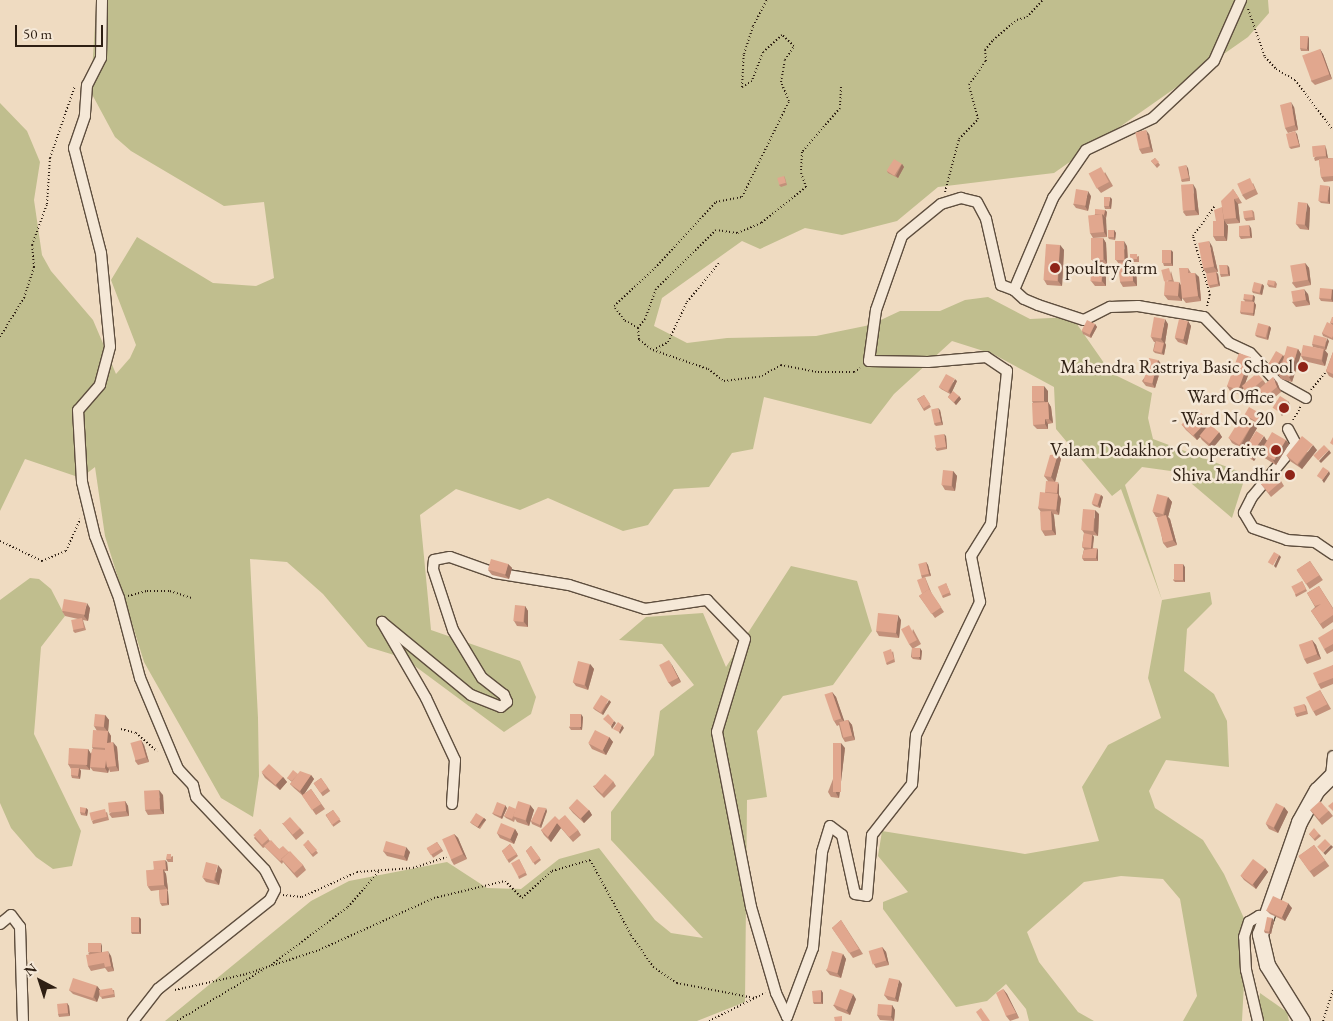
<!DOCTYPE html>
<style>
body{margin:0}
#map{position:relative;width:1333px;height:1021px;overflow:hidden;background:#efdbc1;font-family:"EB Garamond",serif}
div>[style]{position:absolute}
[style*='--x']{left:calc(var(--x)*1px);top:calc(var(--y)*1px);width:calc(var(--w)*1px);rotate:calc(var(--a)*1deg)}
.green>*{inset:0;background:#c0be8e}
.path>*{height:2px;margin-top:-1px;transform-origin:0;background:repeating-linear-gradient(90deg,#2e1f13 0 1px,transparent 0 3.5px)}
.roads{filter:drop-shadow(1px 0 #5e4e3e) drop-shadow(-1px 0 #5e4e3e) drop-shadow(0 1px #5e4e3e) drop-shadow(0 -1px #5e4e3e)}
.street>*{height:10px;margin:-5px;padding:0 5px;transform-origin:5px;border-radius:5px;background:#f5e8d7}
.secondary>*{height:15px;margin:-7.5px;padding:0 7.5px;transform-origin:7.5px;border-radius:7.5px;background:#f5e8d7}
.wall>*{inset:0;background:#c2907a;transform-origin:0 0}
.shaded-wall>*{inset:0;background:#9e7563;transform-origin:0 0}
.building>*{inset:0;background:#e1a78e;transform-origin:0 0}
.dots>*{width:14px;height:14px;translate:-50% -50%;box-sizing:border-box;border:2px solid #f5e8d7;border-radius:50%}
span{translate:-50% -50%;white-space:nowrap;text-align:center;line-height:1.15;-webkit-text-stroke:5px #f5e8d7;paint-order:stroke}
.poi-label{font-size:19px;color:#2e1f13}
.left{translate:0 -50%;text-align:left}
.right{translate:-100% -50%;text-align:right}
.north{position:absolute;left:15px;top:956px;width:50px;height:50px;-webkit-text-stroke:4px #f5e8d7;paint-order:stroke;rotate:320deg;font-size:14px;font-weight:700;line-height:20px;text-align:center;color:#2e1f13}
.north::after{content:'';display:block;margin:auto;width:18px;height:22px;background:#2e1f13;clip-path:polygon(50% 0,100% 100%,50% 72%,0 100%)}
.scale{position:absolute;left:15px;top:25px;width:88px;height:22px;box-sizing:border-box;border:2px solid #2e1f13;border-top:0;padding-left:6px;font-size:15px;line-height:18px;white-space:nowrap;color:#2e1f13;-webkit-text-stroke:4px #f5e8d7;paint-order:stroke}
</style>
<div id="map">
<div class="green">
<div style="clip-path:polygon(100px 0,1268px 0,1269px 13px,1248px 37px,1054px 173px,938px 187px,897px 221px,842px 235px,805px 228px,760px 249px,742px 241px,662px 298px,654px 326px,687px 343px,727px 338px,816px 336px,870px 325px,900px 311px,940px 311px,965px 300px,988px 297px,1030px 319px,1072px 317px,1111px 373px,1152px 393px,1148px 418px,1153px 439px,1246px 474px,1232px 518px,1178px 472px,1142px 467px,1125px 485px,1162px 600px,1210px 592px,1212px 604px,1187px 629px,1184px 671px,1214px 694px,1227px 721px,1229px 767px,1166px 760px,1149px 791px,1155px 808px,1203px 840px,1224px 874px,1247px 925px,1242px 1021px,1183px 1021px,1197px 996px,1180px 899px,1163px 879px,1121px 876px,1084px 882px,1027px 932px,1039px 962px,1078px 1012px,1094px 1021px,1029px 1021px,1026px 1009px,1006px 984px,987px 1001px,956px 1007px,883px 909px,883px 902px,908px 892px,878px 856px,882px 831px,1025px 854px,1099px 841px,1082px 787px,1108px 745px,1161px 718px,1148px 678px,1162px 600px,1121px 489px,1112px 496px,1056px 429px,1054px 387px,993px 354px,952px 341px,894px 394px,871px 424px,764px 397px,753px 449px,732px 453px,709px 487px,674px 489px,648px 525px,623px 531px,548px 498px,520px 510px,456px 489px,420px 515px,431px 630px,520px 661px,536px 697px,531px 714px,504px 732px,404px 658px,368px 647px,323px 594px,287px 562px,250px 559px,258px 718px,259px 776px,253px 817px,221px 798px,144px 662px,105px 536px,95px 467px,81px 478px,25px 459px,0 511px,0 103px,27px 131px,40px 162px,34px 200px,42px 255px,51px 271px,93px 320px,116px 374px,130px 358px,136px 345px,111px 280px,137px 237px,213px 283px,256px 286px,274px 278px,264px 202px,224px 206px,131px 151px,115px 137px,87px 85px,92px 71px,96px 10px)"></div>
<div style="clip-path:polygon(791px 566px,857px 581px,872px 631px,833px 685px,783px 696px,757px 731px,767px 797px,747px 800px,745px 1002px,697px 1021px,165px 1021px,311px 901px,349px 881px,447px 862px,487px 888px,521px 889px,559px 859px,599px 848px,655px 920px,671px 933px,703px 938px,611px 840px,611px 812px,654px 755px,660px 711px,694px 685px,662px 644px,619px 640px,646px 617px,703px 613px,726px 667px)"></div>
<div style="clip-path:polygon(30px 578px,39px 579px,51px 589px,65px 616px,41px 647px,34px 734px,81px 831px,72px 866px,53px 869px,36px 857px,11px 828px,0 803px,0 600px)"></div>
<div style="clip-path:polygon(1260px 993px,1287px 1012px,1289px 1021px,1257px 1021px)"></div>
</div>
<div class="path">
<div style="--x:1248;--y:9;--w:51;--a:70.5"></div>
<div style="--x:1265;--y:57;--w:16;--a:47"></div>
<div style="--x:1276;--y:69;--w:22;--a:30"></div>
<div style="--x:1295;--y:80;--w:63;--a:52.8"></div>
<div style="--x:841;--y:87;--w:21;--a:93"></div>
<div style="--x:840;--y:108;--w:58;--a:130.8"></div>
<div style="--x:802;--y:152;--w:21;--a:93"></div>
<div style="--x:801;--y:173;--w:15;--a:70"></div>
<div style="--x:806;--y:187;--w:58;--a:141.3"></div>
<div style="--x:761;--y:223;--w:26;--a:157"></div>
<div style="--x:737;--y:233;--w:21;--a:-172"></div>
<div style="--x:716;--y:230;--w:84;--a:135.5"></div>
<div style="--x:656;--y:289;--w:32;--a:110"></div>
<div style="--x:645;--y:319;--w:11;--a:128"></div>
<div style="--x:638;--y:328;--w:12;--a:85"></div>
<div style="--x:639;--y:340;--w:17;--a:36"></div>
<div style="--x:653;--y:350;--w:58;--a:19.1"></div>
<div style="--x:708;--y:369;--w:20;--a:37"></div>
<div style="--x:724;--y:381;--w:38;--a:-7"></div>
<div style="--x:762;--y:376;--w:22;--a:-30"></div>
<div style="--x:781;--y:365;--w:38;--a:11"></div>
<div style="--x:818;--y:372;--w:36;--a:0"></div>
<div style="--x:854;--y:372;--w:7;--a:-34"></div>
<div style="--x:945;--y:192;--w:55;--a:-75.2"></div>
<div style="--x:959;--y:139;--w:28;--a:-46"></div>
<div style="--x:978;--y:119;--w:35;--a:-105"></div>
<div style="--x:969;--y:85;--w:29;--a:-55"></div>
<div style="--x:986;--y:61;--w:11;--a:-95"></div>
<div style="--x:985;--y:50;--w:13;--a:-51"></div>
<div style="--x:993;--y:40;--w:31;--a:-40"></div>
<div style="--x:1017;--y:20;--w:10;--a:-17"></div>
<div style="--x:1027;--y:17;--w:23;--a:-47"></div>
<div style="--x:1207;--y:306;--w:11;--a:-75"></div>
<div style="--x:1210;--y:295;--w:61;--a:-106.1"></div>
<div style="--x:1193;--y:236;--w:37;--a:-54"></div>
<div style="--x:638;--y:328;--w:16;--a:-150"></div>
<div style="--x:624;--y:320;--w:17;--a:-126"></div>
<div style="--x:614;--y:306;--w:56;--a:-42.8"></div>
<div style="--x:655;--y:268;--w:90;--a:-47.3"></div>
<div style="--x:716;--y:202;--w:26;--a:-11"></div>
<div style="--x:742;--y:197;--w:107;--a:-63.9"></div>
<div style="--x:789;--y:101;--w:21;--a:-113"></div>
<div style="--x:781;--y:82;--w:22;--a:-80"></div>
<div style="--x:785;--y:60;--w:17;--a:-57"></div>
<div style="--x:794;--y:46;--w:16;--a:-137"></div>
<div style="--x:782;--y:35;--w:25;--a:138"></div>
<div style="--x:763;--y:52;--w:31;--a:111"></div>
<div style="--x:752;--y:81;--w:12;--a:149"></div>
<div style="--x:742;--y:87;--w:33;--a:-87"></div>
<div style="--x:744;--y:54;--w:29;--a:-72"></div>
<div style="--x:753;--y:26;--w:30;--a:-62"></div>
<div style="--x:0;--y:337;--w:46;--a:-58.4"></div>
<div style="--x:24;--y:298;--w:33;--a:-72"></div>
<div style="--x:34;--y:267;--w:22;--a:-95"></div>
<div style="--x:32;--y:245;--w:44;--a:-69.9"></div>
<div style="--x:47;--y:204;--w:46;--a:-86.3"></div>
<div style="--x:50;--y:158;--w:76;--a:-70.9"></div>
<div style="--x:653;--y:350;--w:17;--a:-28"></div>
<div style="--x:668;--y:342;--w:44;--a:-64.6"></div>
<div style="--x:687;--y:302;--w:52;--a:-50.5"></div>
<div style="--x:1311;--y:390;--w:26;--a:-51"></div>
<div style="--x:1293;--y:420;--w:16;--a:-60"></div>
<div style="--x:0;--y:541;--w:47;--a:25.5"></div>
<div style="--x:42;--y:561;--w:26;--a:-23"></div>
<div style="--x:66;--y:551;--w:35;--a:-66"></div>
<div style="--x:128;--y:596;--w:20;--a:-15"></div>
<div style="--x:147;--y:591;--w:23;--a:0"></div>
<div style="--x:170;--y:591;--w:23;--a:18"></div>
<div style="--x:121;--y:729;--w:16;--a:15"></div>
<div style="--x:136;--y:733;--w:28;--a:41"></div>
<div style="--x:283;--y:895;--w:19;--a:6"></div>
<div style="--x:302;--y:897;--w:60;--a:-24.4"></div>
<div style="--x:357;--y:872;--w:56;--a:-4.1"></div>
<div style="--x:413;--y:868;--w:35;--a:-18"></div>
<div style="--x:271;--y:965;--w:96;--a:-37"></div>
<div style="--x:348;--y:907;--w:49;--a:-49.1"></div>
<div style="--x:175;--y:990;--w:73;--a:-12.7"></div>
<div style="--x:246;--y:974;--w:77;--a:-18.2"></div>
<div style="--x:319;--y:950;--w:126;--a:-24.3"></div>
<div style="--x:434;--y:898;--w:73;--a:-13.5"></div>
<div style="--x:505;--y:881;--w:24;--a:45"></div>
<div style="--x:522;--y:898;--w:40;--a:-42"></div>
<div style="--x:552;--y:871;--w:40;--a:-16"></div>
<div style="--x:590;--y:860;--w:85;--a:61.3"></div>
<div style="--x:631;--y:935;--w:39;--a:55"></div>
<div style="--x:653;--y:967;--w:29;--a:34"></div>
<div style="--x:677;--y:983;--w:79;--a:10.9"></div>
<div style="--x:177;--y:1021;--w:100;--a:-30.7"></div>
<div style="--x:709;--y:1021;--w:63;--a:-26.6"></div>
<div style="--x:1323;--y:1021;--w:33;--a:-72"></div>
</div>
<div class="roads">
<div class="street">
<div style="--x:102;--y:0;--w:58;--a:91"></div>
<div style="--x:101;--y:58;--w:30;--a:117"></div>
<div style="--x:87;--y:85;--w:31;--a:94"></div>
<div style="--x:85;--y:116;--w:34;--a:109"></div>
<div style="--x:74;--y:148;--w:108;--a:75.6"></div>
<div style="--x:101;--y:253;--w:94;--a:84.5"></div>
<div style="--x:110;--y:347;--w:39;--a:105"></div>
<div style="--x:100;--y:385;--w:33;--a:131"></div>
<div style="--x:78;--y:410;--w:72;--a:86.8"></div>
<div style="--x:82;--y:482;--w:56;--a:76.5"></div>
<div style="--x:95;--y:536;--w:66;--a:68.8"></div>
<div style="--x:119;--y:598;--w:83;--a:75.3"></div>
<div style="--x:140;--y:678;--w:99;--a:67.3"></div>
<div style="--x:178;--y:769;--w:22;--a:47"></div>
<div style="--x:193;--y:785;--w:12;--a:76"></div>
<div style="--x:196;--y:797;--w:100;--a:46.6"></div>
<div style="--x:265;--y:870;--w:22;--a:63"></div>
<div style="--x:275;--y:890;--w:11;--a:117"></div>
<div style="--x:270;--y:900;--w:143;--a:141.5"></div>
<div style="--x:158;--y:989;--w:41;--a:128"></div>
<div style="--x:1014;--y:290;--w:13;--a:42"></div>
<div style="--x:1024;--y:299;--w:15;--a:23"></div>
<div style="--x:1038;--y:305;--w:48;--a:18.1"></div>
<div style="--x:1084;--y:320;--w:29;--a:-27"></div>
<div style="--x:1110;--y:307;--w:28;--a:-2"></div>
<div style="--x:1138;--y:306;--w:67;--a:9.5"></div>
<div style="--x:1204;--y:317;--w:36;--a:46"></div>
<div style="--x:1229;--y:343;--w:23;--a:25"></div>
<div style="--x:1250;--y:353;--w:40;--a:47"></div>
<div style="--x:1277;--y:382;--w:33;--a:29"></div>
<div style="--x:1288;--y:429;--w:17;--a:62"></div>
<div style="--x:1296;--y:444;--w:69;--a:129.7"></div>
<div style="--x:1252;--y:497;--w:18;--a:117"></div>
<div style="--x:1244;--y:513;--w:17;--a:59"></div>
<div style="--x:1253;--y:528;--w:36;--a:19"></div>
<div style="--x:1287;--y:540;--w:28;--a:4"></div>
<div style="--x:1315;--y:542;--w:22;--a:34"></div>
<div style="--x:1331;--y:776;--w:20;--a:-84"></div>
<div style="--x:452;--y:804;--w:44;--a:-86.1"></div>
<div style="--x:455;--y:760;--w:68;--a:-115.1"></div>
<div style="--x:426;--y:698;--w:88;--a:-120.1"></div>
<div style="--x:382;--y:622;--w:115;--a:39.4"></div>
<div style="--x:471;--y:695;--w:32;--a:22"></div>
<div style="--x:501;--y:707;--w:8;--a:-40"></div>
<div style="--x:507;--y:702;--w:8;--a:-113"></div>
<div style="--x:504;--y:695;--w:28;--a:-142"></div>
<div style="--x:482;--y:678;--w:56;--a:-121.1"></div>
<div style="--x:453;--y:630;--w:64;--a:-108.2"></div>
<div style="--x:433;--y:569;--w:9;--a:-84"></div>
<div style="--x:434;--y:560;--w:16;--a:-11"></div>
<div style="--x:450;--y:557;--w:48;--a:19.6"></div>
<div style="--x:495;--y:573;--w:75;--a:9.2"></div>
<div style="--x:569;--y:585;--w:80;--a:17.5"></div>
<div style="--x:645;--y:609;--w:63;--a:-8.3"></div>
<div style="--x:707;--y:600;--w:54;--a:45.7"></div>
<div style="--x:745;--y:639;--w:97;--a:106.8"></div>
<div style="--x:717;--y:732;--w:178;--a:79"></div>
<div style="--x:751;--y:907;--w:90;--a:73.8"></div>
<div style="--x:776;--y:993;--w:26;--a:65"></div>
<div style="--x:787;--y:1017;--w:74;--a:-69.4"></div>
<div style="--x:813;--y:948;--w:96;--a:-84.6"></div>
<div style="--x:822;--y:852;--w:27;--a:-73"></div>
<div style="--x:830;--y:826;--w:15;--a:37"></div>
<div style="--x:842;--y:835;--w:60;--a:77.6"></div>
<div style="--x:855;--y:894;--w:12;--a:9"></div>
<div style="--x:867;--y:896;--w:61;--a:-85.3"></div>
<div style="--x:872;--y:835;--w:65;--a:-51.9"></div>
<div style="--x:912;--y:784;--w:49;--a:-85.3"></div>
<div style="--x:916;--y:735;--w:148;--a:-64.3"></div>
<div style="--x:980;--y:602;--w:47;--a:-101.1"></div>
<div style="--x:971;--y:556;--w:38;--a:-58"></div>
<div style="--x:991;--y:524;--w:154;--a:-84"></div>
<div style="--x:1007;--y:371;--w:25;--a:-146"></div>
<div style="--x:986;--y:357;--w:58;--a:175.1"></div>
<div style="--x:928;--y:362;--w:59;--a:-179"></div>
<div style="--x:869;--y:361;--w:51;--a:-82.2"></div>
<div style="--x:876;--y:310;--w:78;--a:-70.6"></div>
<div style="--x:902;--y:236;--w:50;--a:-39.4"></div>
<div style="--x:941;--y:204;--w:21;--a:-17"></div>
<div style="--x:961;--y:198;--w:16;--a:14"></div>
<div style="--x:977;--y:202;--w:19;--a:62"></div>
<div style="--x:986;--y:219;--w:68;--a:77.2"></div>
<div style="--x:1001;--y:285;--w:14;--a:21"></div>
<div style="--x:1014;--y:290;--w:100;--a:-67"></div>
<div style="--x:1053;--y:198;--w:58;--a:-55.5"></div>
<div style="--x:1086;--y:150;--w:74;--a:-25.5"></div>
<div style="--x:1153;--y:118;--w:83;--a:-43.1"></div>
<div style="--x:1214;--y:61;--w:67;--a:-66.1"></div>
<div style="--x:0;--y:924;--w:14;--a:-39"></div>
<div style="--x:11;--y:915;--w:15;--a:53"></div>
<div style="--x:20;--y:927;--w:94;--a:88.2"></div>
<div style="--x:1258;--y:1021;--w:52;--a:-103.2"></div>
<div style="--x:1246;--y:970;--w:33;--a:-93"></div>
<div style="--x:1244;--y:937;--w:16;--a:-72"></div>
<div style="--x:1249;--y:922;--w:12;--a:-31"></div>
<div style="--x:1259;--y:916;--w:5;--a:11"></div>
</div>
<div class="secondary">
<div style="--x:1302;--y:1021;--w:66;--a:-122"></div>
<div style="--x:1267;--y:965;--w:32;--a:-103"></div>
<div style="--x:1260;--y:934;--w:119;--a:-70.8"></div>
<div style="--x:1299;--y:822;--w:37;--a:-61"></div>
<div style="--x:1317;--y:790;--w:23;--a:-45"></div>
</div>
</div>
<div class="wall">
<div style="clip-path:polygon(1308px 36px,1309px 39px,1309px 51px,1301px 51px,1300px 48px)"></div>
<div style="clip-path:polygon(1320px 49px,1323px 54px,1332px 79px,1315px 85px,1311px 81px)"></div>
<div style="clip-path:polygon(1294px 107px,1298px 130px,1288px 133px,1285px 128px)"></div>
<div style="clip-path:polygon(1149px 134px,1153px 152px,1142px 154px,1139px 149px)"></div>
<div style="clip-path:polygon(1297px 134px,1300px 147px,1291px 149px,1289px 147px)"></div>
<div style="clip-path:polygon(1326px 148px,1328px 158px,1333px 158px,1333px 181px,1324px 182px,1321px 177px,1319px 160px,1315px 161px,1314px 158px)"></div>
<div style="clip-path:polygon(1155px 158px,1160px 165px,1157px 168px,1151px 161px)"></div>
<div style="clip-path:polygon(902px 164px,904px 167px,898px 178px,888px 173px,887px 171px)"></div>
<div style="clip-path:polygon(1188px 168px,1190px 181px,1182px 182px,1181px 180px)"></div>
<div style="clip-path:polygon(1105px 172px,1113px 186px,1101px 193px,1097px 188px)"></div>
<div style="clip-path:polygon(784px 176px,785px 178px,787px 185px,781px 187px,779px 185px)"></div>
<div style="clip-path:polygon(1253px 183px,1258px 194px,1246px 200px,1242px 195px)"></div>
<div style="clip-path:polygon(1330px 188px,1330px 204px,1321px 203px,1319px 201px)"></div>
<div style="clip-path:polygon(1196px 189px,1199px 215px,1186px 216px,1183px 212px)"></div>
<div style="clip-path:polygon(1233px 189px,1242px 203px,1238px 204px,1240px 223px,1227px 224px,1225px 222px,1228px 226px,1227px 241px,1216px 241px,1213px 236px,1222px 207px)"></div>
<div style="clip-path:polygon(1091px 196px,1088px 211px,1076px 208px,1073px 204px)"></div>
<div style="clip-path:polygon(1112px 199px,1111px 209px,1105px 209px,1104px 206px)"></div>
<div style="clip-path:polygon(1310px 208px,1309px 230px,1300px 229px,1296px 224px)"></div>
<div style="clip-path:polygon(1105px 210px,1107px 212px,1106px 218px,1105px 218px,1107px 237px,1093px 238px,1090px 233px,1095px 214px)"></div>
<div style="clip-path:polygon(1252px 210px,1254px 212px,1255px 220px,1246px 221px,1244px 218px)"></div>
<div style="clip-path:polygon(1251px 228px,1252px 238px,1241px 239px,1239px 236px)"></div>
<div style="clip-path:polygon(1114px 230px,1116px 233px,1115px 240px,1109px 239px,1108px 237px)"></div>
<div style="clip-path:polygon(1103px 238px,1106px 243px,1107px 264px,1103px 264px,1106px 268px,1106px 286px,1095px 286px,1091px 281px,1094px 263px,1092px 260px)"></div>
<div style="clip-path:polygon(1060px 245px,1064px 250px,1062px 286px,1047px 285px,1044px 280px)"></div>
<div style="clip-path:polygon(1127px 246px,1128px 262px,1136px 267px,1137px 286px,1123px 287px,1120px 282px,1119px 264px,1116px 260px)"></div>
<div style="clip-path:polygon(1212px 246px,1218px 272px,1214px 272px,1216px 272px,1218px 274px,1220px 286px,1210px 288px,1209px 286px,1207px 274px,1203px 269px)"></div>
<div style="clip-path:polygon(1173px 252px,1173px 266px,1164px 266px,1163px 263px)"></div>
<div style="clip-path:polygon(1139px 256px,1139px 262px,1132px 262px,1130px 259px)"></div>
<div style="clip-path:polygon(1305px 263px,1309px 268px,1311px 285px,1296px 288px,1292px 283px)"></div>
<div style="clip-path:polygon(1229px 267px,1230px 276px,1221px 277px,1220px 274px)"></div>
<div style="clip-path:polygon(1188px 268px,1191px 273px,1199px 277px,1201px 301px,1186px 303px,1182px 298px,1182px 293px,1182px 301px,1168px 300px,1164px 295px,1171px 271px,1174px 282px,1181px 285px)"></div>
<div style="clip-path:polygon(1275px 281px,1277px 284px,1276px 288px,1269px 287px,1267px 284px)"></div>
<div style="clip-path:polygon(1262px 284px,1264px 286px,1262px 295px,1253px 293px,1252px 291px)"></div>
<div style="clip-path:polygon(1332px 289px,1333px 302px,1321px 301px,1319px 298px)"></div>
<div style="clip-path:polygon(1308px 294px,1310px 305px,1296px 307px,1292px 302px)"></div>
<div style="clip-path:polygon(1253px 295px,1255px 297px,1254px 302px,1256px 305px,1254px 316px,1241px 314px,1240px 312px,1245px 301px,1243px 299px)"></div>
<div style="clip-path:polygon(1333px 317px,1333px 340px,1323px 336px,1322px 333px,1332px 325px,1330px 323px)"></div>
<div style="clip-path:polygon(1188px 321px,1191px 326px,1187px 345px,1178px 342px,1175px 338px)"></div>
<div style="clip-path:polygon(1095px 324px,1097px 327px,1091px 338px,1083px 334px,1082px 331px)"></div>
<div style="clip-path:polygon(1168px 324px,1165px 343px,1166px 345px,1164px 355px,1155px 353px,1153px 351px,1155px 342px,1154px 342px,1151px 337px)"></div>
<div style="clip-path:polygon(1269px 326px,1271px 328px,1268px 340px,1257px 337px,1255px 335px)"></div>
<div style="clip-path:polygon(1329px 341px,1326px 350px,1324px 350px,1328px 354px,1325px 366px,1304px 361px,1301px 356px,1321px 349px,1313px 347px,1312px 344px)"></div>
<div style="clip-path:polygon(1298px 349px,1301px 354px,1292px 382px,1281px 379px,1278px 374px,1281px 362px,1276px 370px,1269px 366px,1267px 364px,1283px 355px,1283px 356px)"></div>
<div style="clip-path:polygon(1333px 352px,1333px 378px,1329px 376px,1326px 371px)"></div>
<div style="clip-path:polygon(1250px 357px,1253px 362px,1244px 386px,1263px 380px,1266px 384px,1277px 382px,1281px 392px,1269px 402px,1260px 391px,1253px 398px,1243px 388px,1241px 395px,1230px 391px,1227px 386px)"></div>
<div style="clip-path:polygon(1158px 360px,1162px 365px,1155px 388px,1146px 386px,1142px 381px)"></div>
<div style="clip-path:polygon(957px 381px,951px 394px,959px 396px,961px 399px,956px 405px,948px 397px,950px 394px,941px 389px,939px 387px)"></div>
<div style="clip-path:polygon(1048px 391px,1048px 402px,1051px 407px,1053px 423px,1048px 424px,1048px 429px,1037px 429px,1033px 425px,1033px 403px,1032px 401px)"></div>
<div style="left:924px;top:395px;width:14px;height:8px;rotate:60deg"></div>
<div style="clip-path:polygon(940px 410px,943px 425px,936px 426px,934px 424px)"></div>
<div style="clip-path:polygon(1245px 415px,1263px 417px,1259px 424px,1246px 417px)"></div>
<div style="clip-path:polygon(1253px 423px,1257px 428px,1247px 446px,1267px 440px,1286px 440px,1289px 444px,1276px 465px,1263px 457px,1260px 452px,1254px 461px,1246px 456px,1243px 451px,1244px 450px,1232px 443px,1229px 438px)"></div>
<div style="clip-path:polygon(1182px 425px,1211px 425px,1222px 437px,1212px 449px,1202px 440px,1200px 437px,1197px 440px,1186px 430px)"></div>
<div style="clip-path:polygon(946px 436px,947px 449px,937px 451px,935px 448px)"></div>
<div style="clip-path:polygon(1317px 450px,1302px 469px,1290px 461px,1287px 456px)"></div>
<div style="clip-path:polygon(1058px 454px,1061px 459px,1055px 482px,1059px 485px,1059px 495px,1061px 499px,1059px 515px,1054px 514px,1054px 516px,1056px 535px,1045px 536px,1042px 531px,1041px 512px,1038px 508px,1045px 493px,1048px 481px,1044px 476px)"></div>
<div style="clip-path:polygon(953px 471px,957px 476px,955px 491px,945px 490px,942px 485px)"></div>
<div style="clip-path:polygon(1281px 481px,1284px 486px,1271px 497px,1261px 484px)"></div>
<div style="clip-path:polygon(1101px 495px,1103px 497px,1100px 508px,1094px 506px,1092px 504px)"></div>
<div style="clip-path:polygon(1168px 497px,1172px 502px,1168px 517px,1170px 519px,1177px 545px,1167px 548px,1163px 543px,1158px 517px,1156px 517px,1153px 512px)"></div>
<div style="clip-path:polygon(1099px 514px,1098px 536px,1093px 535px,1094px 537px,1093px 548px,1098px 550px,1098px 561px,1084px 561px,1082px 558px,1084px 549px,1082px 547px,1084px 533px,1082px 530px)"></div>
<div style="left:1310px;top:561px;width:23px;height:16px;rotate:56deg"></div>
<div style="clip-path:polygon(926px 562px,928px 565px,931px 576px,925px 577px,932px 594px,944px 612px,935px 618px,919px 596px,922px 594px,922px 578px,921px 575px)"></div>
<div style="clip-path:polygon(508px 564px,512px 568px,509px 579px,492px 575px,488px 570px)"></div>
<div style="clip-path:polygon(1185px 567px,1185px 582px,1175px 582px,1173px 580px)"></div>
<div style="clip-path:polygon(1302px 581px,1307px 591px,1296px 597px,1295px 594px)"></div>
<div style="clip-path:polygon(946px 583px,951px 595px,943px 598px,942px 596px)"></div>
<div style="clip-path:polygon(1319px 586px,1333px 608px,1333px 622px,1323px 629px,1311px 611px,1315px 607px,1307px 593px)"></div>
<div style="clip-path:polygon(525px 606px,528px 611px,528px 627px,517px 626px,514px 621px)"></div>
<div style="clip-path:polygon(90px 608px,88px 621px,83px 620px,86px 630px,75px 633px,73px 631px,78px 619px,65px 616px,62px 611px)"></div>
<div style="clip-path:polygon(901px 620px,899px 638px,879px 636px,876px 631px)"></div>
<div style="clip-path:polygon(913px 629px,921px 644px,914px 648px,922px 651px,921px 660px,913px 659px,911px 657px,912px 648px,909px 644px)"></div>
<div style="clip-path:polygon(1333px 629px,1333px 651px,1327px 654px,1324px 649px)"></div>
<div style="clip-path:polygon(1312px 640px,1316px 645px,1321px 659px,1307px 664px,1304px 659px)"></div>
<div style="clip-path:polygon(893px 651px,895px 662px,887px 665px,886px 663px)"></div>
<div style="clip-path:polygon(590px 664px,594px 669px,588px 690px,576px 686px,573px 682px)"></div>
<div style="clip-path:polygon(672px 665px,681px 682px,672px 687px,668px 682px)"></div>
<div style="clip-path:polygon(1333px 665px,1333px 684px,1321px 689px,1318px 684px)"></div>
<div style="clip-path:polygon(1320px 690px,1331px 709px,1316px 716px,1313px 711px)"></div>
<div style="clip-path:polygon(832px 692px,836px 697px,844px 721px,848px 720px,852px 725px,855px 740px,845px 742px,842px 737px,839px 725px,837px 726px,834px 721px)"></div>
<div style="clip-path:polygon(611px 702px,603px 715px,595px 710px,593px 708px)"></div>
<div style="clip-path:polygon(1304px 704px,1306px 706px,1308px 714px,1297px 717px,1295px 714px)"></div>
<div style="clip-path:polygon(105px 715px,109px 720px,108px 731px,111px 736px,111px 743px,117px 747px,119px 771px,110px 772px,109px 769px,108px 773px,93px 771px,90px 767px,90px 770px,80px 769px,81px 771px,80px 779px,72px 778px,71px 775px,71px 769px,68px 764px,88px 749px,91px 754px,93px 749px,92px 747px,97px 731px,94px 726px)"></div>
<div style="clip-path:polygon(583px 717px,582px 730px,571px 730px,569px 727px)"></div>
<div style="clip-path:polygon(609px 737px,613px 742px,606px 755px,592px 749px,589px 744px)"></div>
<div style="clip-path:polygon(141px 740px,144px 745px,149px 762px,138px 765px,135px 761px)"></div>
<div style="clip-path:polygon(845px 748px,839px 798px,831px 797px,828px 792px)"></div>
<div style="clip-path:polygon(262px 773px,283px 777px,287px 782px,280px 790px,265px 778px)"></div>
<div style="clip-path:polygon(298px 774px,311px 775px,314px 779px,304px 794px,311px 789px,325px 809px,316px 815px,302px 795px,294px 788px,290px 784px,292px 782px,287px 778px)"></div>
<div style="left:321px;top:778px;width:16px;height:9px;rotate:55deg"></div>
<div style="clip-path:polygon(613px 781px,616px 786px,604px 798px,597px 791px,593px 786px)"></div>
<div style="clip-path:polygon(163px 795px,164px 814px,148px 815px,145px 810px)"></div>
<div style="clip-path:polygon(125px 801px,128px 806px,129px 816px,112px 818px,109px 814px)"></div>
<div style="clip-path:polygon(530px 805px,534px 810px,529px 826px,517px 822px,515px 819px,514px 822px,506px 818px,504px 816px,516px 809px)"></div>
<div style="clip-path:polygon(1284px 807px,1288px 812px,1278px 833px,1269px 829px,1266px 824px)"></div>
<div style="clip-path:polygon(86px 808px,88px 810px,87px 816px,81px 815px,80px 812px)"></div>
<div style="clip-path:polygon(507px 808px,502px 819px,494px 815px,492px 813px)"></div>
<div style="clip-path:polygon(569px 808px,589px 810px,592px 815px,584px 823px,573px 813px)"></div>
<div style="left:333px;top:810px;width:14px;height:9px;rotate:56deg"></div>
<div style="clip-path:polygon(1310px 810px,1329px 811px,1333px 816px,1322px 825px)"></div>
<div style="clip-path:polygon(547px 811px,541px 828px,532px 824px,531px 821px)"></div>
<div style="clip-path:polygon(107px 812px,109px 820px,93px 824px,92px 821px)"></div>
<div style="clip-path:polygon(484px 818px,486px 820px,480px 829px,472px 824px,470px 822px)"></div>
<div style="clip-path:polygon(559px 820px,578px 830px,581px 835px,573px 842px,561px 828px,551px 842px,544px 835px,541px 830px)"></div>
<div style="clip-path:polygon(282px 823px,300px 828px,304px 833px,296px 840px)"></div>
<div style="clip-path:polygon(260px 829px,270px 841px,279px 849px,289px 852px,303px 865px,306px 870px,297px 878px,283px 862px,282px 864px,265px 847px,263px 848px,254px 838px)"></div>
<div style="clip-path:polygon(515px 829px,518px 834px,514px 844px,500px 838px,497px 833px)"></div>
<div style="clip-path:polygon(454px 834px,458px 838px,467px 859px,454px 865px,451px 860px)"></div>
<div style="clip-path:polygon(1309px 834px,1319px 834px,1321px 836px,1315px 841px)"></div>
<div style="clip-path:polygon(308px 840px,318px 853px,313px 857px,305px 847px)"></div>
<div style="left:437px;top:842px;width:11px;height:12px;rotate:56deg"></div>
<div style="clip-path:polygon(510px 844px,518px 856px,509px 863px,502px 851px)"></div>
<div style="left:1314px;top:845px;width:26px;height:19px;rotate:54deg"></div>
<div style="clip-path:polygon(531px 846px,541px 860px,535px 865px,526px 851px)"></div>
<div style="clip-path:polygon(383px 851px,410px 852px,407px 861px,387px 856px)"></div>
<div style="clip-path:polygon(173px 856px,173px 862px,168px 862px,166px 859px)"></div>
<div style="clip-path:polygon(519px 859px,527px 875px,519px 879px,518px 876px)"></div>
<div style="clip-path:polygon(167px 862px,168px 871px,164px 871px,166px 874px,168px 890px,167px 890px,168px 892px,169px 905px,162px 906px,160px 903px,159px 890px,151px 891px,148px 887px,153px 870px)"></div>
<div style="clip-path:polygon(1265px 868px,1268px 872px,1256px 889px,1244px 880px,1241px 876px)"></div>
<div style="clip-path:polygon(222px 870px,219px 885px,206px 882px,203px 878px)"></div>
<div style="clip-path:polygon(1292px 908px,1285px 921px,1270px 914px,1266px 910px)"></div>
<div style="clip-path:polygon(1272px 918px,1274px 921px,1271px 934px,1265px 933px,1264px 931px)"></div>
<div style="clip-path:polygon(141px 919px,141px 934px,132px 934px,131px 932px)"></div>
<div style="clip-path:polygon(841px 920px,863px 954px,853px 958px,832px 928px)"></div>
<div style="clip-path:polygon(102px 946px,102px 952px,111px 956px,114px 971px,108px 972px,105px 968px,91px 971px,88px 966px,89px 954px,88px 953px)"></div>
<div style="clip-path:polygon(882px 947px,886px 952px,889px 965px,876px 968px,873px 963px)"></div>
<div style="clip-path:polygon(843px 954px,846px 959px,841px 978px,830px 975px,826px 970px)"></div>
<div style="clip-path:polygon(902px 984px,898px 1002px,888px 1000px,884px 995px)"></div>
<div style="clip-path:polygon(97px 986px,100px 990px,114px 990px,115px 997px,102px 999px,100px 994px,97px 1002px,73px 994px,69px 990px)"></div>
<div style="clip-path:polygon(1003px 989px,1007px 994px,1019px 1018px,1010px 1021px,1006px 1016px)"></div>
<div style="clip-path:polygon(821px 990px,823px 993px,823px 1004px,814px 1004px,813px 1002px)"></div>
<div style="clip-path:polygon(856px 999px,850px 1015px,837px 1010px,833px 1005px)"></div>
<div style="clip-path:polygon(67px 1003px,69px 1006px,70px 1016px,59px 1017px,58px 1014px)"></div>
<div style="clip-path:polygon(892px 1005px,895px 1010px,894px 1021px,880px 1020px,877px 1015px)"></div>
</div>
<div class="shaded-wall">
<div style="clip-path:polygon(1308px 36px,1309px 39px,1309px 51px,1307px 49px)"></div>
<div style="clip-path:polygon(1320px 49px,1323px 54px,1332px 79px,1329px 74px)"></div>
<div style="clip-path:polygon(1291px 102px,1294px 107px,1298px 130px,1295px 125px)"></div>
<div style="clip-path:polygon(1146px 130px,1149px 134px,1153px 152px,1150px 147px)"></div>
<div style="clip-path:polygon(1295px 131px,1297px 134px,1300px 147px,1299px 145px)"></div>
<div style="clip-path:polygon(1325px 145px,1326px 148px,1328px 159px,1326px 156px)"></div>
<div style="clip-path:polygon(902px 164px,904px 167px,898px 178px,896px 176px)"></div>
<div style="clip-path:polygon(1186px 165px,1188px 168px,1190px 181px,1189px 178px)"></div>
<div style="clip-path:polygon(1193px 184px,1196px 189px,1199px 215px,1195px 210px)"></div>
<div style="clip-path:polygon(1329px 186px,1330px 188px,1330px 204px,1328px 201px)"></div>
<div style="clip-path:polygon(1088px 191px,1091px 196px,1088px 211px,1085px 206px)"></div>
<div style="clip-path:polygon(1110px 197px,1112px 199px,1111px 209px,1109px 206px)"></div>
<div style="clip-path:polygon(1234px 199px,1238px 204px,1240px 223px,1236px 218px)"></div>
<div style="clip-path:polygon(1307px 203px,1310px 208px,1309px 230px,1305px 225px)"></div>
<div style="clip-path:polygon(1105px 210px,1107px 212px,1106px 218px,1104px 215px)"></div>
<div style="clip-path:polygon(1102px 214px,1106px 218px,1107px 237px,1104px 232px)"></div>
<div style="clip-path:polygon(1224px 220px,1228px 226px,1227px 241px,1224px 236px)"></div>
<div style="clip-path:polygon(1249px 225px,1251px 228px,1252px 238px,1250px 236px)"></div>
<div style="clip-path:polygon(1114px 230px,1116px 233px,1115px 240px,1114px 237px)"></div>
<div style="clip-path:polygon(1103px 238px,1106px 243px,1107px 264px,1104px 259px)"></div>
<div style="clip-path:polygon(1124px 241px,1127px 246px,1128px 264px,1125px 260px)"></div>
<div style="clip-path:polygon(1209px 241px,1212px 246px,1218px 272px,1214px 267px)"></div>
<div style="clip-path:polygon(1060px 245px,1064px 250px,1062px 286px,1058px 281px)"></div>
<div style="clip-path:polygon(1171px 250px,1173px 252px,1173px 266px,1171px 263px)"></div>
<div style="clip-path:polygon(1132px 262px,1136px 267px,1137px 286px,1133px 281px)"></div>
<div style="clip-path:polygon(1305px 263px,1309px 268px,1311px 285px,1308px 280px)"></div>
<div style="clip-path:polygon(1103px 264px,1106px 268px,1106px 286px,1102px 281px)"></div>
<div style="clip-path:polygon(1227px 265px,1229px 267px,1230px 276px,1228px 274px)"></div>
<div style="clip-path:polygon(1216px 272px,1218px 274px,1220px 286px,1218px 284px)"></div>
<div style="clip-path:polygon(1195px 273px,1199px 277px,1201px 301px,1198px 296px)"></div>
<div style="clip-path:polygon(1179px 282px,1182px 287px,1182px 301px,1178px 296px)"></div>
<div style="clip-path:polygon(1262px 284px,1264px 286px,1262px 295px,1260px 293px)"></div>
<div style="clip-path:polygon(1304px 289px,1308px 294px,1310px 305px,1306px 300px)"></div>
<div style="clip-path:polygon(1332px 289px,1333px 290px,1333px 302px,1331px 299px)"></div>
<div style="clip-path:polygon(1253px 295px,1255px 297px,1254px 303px,1252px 300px)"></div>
<div style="clip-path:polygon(1254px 302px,1256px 305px,1254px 316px,1253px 314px)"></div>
<div style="clip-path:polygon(1165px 319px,1168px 324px,1165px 343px,1166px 345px,1164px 355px,1162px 353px,1164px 343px,1161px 339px)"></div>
<div style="clip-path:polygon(1188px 321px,1191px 326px,1187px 345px,1183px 340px)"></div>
<div style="clip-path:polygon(1095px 324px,1097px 327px,1091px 338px,1090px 335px)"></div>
<div style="clip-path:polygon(1269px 326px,1271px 328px,1268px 340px,1267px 338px)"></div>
<div style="clip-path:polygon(1327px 338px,1329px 341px,1326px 350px,1325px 348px)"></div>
<div style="clip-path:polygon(1298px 349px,1301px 354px,1292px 382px,1289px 377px)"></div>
<div style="clip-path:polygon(1324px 349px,1328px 354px,1325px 366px,1322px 361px)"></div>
<div style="clip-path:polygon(1283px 355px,1284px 358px,1276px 370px,1274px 368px)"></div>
<div style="clip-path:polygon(1250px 357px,1253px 362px,1241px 395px,1237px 390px)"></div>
<div style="clip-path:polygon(1158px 360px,1162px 365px,1155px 388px,1152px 383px)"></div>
<div style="clip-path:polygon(1273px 377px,1277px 382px,1281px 392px,1277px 387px)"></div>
<div style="clip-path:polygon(955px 379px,957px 381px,951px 394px,949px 391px)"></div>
<div style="clip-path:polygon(1044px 386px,1048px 391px,1048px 405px,1044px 401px)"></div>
<div style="clip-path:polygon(959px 396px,961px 399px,956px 405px,954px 402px)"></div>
<div style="clip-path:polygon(1288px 401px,1290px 404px,1282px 416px,1280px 413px)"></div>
<div style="clip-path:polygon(1048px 402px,1051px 407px,1053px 423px,1049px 419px)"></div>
<div style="clip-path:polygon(938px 408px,940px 410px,943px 425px,941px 422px)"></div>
<div style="clip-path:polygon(1261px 414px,1263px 417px,1259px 424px,1257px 422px)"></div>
<div style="clip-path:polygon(1045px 419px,1048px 424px,1048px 429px,1045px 424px)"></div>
<div style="clip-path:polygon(1208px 420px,1211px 425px,1200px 437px,1199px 435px,1200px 437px,1197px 440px,1194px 435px)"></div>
<div style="clip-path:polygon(1253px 423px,1257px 428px,1244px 450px,1241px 445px)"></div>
<div style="clip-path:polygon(1219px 432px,1222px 437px,1212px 449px,1209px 444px)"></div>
<div style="clip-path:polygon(944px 434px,946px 436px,947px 449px,946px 447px)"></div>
<div style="clip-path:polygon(1264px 436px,1267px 441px,1254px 461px,1251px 456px)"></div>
<div style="clip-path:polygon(1286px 440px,1289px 444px,1276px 465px,1273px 460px)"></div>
<div style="clip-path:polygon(1313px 445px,1317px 450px,1302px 469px,1298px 465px)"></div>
<div style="clip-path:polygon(1329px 450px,1331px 453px,1321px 463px,1319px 461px)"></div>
<div style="clip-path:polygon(1058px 454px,1061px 459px,1055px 482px,1051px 477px)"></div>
<div style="clip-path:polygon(953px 471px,957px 476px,955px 491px,952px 486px)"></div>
<div style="clip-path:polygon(1329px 471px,1330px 474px,1324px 483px,1322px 480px)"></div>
<div style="clip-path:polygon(1058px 482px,1059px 485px,1059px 495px,1061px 499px,1059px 515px,1056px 510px,1058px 495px,1057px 493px)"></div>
<div style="clip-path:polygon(1101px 495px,1103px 497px,1100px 508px,1098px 505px)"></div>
<div style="clip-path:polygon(1168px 497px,1172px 502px,1168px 517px,1170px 519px,1177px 545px,1173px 540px,1167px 519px,1164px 515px)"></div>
<div style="clip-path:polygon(1095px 510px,1099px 514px,1098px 536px,1094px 531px)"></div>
<div style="clip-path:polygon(1051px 511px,1054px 516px,1056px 535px,1052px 530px)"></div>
<div style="clip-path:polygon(1092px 535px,1094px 537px,1092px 550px,1091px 548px)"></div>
<div style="clip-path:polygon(1097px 548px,1098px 550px,1098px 561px,1096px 558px)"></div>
<div style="clip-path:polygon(1279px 555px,1281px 557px,1276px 568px,1274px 566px)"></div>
<div style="clip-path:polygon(926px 562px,928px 565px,931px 576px,929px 574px)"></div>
<div style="clip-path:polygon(508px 564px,512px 568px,509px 579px,505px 575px)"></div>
<div style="clip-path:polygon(1183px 564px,1185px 567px,1185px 582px,1183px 580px)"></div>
<div style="clip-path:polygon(87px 603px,90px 608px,88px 621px,84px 616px)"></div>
<div style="clip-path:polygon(525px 606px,528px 611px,528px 627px,524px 622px)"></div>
<div style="clip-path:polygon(898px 615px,901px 620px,899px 638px,896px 633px)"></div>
<div style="clip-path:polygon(1312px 640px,1316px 645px,1321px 659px,1317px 654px)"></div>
<div style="clip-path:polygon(920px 648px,922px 651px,921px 660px,919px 658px)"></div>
<div style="clip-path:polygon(669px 660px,672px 665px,681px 682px,678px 678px)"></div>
<div style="clip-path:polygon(590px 664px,594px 669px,588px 690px,585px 685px)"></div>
<div style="clip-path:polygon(832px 692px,836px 697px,845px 723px,841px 718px)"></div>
<div style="clip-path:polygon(609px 700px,611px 702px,603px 715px,602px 713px)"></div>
<div style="clip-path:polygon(581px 714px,583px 717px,582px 730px,580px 728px)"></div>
<div style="clip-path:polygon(105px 715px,109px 720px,108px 732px,104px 727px)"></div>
<div style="clip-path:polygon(848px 720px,852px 725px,855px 740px,852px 735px)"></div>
<div style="clip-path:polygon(614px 721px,616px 723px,612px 729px,611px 726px)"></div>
<div style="clip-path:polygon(622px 725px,624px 728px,620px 734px,619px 732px)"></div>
<div style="clip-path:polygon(108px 731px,111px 736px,110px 748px,107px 743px)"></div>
<div style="clip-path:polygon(609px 737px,613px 742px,606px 755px,603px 750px)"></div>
<div style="clip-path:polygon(141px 740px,144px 745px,149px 762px,146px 757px)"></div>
<div style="clip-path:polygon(113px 742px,117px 747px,119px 771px,116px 766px)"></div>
<div style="clip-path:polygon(841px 743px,845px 748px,839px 798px,836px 793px)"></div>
<div style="clip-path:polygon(88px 749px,91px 754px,90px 770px,86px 765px)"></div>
<div style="clip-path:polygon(106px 760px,107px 767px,109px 769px,108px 773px,105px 768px)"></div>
<div style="clip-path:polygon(79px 768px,81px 771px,80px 779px,78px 776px)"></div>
<div style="clip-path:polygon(311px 775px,314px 779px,303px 796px,300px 791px)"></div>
<div style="clip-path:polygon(283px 777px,287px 782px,280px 790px,276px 785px)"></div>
<div style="clip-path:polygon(159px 790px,163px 795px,164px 814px,160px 809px)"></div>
<div style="clip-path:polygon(125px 801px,128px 806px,129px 816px,126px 811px)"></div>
<div style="clip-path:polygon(505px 805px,507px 808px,502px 819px,500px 816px)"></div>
<div style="clip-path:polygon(530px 805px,534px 810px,529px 826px,526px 821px)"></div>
<div style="clip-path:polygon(1284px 807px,1288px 812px,1278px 833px,1274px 828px)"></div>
<div style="clip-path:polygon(86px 808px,88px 810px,87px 816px,85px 813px)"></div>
<div style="clip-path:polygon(546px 808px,547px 811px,541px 828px,540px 825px)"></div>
<div style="clip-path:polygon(589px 810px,592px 815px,584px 823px,581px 818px)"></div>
<div style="left:484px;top:818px;width:3px;height:11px;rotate:45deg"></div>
<div style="clip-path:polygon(557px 823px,561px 828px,551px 842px,548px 837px)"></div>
<div style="clip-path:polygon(515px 829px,518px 834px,514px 844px,510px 839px)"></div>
<div style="clip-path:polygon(454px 834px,458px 838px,467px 859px,463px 854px)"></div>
<div style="left:1331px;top:845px;width:3px;height:11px;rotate:45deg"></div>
<div style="clip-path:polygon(406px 847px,410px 852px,407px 861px,404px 856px)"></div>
<div style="clip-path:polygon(165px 860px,167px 862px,168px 871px,166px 869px)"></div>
<div style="clip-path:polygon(218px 865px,222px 870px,219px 885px,215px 880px)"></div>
<div style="clip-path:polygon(1265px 868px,1268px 872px,1256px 889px,1253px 884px)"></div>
<div style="clip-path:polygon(163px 869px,166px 874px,168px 890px,164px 885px)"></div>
<div style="clip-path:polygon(167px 889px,168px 892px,169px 905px,167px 903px)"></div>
<div style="clip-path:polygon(1288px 903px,1292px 908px,1285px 921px,1282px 917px)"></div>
<div style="clip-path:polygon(139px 917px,141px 919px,141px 934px,139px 932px)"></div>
<div style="clip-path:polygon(1272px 918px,1274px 921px,1271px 934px,1269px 932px)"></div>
<div style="clip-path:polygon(101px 943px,102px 946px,102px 955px,101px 953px)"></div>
<div style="clip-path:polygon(882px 947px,886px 952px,889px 965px,886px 960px)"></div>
<div style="clip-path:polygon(108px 951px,111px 956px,114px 971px,111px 966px)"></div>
<div style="clip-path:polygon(843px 954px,846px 959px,841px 978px,837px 973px)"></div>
<div style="clip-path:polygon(899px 980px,902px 984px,898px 1002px,895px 998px)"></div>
<div style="clip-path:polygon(97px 986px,101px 991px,97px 1002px,94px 997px)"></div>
<div style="clip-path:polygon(1003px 989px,1007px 994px,1019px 1018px,1016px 1013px)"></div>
<div style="clip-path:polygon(821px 990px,823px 993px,823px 1004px,821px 1002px)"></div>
<div style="clip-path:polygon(853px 994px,856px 999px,850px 1015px,846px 1010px)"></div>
<div style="clip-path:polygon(67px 1003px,69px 1006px,70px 1016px,68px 1013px)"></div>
<div style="clip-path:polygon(892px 1005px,895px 1010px,894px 1021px,891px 1017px)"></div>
</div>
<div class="building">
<div style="clip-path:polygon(1300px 36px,1308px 36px,1307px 49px,1300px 48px)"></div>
<div style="left:1320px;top:49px;width:27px;height:19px;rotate:70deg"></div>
<div style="clip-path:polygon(1291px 102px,1295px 125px,1285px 128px,1280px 105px)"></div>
<div style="left:1146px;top:130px;width:17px;height:11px;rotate:77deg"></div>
<div style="clip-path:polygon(1295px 131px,1299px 145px,1289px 147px,1286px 134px)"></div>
<div style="left:1325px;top:145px;width:11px;height:13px;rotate:85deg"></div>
<div style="clip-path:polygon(1155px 158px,1159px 162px,1155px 165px,1151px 161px)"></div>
<div style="clip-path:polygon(1333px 158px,1333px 176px,1321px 177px,1319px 159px)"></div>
<div style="left:894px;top:159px;width:9px;height:14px;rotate:32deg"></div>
<div style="left:1186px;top:165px;width:13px;height:8px;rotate:77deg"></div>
<div style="left:1101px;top:167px;width:17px;height:14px;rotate:62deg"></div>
<div style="left:784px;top:176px;width:7px;height:7px;rotate:74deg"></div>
<div style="left:1250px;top:178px;width:12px;height:14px;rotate:66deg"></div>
<div style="left:1193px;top:184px;width:26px;height:12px;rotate:86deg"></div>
<div style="left:1320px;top:185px;width:9px;height:16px;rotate:6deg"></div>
<div style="left:1076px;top:189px;width:12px;height:15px;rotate:9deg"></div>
<div style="clip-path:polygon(1233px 189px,1239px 198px,1234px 199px,1236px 218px,1224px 219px,1221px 201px)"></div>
<div style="clip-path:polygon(1104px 197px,1110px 197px,1109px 206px,1104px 206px)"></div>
<div style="left:1298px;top:202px;width:9px;height:22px;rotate:6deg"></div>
<div style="clip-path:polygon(1222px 207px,1224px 221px,1216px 221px,1214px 210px)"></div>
<div style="clip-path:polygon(1095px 209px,1105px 210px,1104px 215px,1102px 214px,1095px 214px)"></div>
<div style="left:1252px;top:210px;width:7px;height:9px;rotate:82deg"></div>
<div style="left:1102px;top:214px;width:18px;height:14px;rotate:84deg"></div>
<div style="left:1213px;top:221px;width:11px;height:15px"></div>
<div style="clip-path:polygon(1249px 225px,1250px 236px,1239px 236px,1239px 226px)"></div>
<div style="left:1108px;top:230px;width:6px;height:7px"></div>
<div style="left:1091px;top:238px;width:12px;height:22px"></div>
<div style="left:1115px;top:241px;width:9px;height:19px"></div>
<div style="left:1209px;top:241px;width:26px;height:11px;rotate:79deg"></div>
<div style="left:1046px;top:244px;width:14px;height:36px;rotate:4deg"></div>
<div style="left:1162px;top:250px;width:9px;height:13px"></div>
<div style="left:1130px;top:254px;width:7px;height:5px"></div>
<div style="left:1132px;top:262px;width:19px;height:13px;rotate:87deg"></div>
<div style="left:1092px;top:263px;width:11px;height:18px;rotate:5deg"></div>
<div style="left:1305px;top:263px;width:17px;height:15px;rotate:80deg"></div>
<div style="clip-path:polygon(1219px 265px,1227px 265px,1228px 274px,1220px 274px)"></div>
<div style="left:1169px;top:268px;width:12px;height:8px;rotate:76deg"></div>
<div style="clip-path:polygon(1179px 268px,1188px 268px,1188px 273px,1195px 273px,1198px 296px,1182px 298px)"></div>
<div style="left:1216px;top:272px;width:12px;height:10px;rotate:81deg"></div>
<div style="clip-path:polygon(1268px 280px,1275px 281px,1274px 286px,1267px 284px)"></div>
<div style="left:1165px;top:281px;width:14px;height:14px;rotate:4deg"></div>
<div style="left:1254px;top:282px;width:8px;height:9px;rotate:14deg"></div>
<div style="left:1320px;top:288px;width:12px;height:10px;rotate:5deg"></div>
<div style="left:1304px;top:289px;width:11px;height:13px;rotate:80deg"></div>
<div style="left:1244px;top:294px;width:9px;height:5px;rotate:6deg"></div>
<div style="left:1241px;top:301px;width:13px;height:11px;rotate:4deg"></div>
<div style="left:1154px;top:317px;width:11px;height:20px;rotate:10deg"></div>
<div style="clip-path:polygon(1332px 317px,1333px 317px,1333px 323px,1330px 323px)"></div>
<div style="left:1179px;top:319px;width:9px;height:19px;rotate:13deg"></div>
<div style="left:1087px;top:320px;width:9px;height:12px;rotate:27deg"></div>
<div style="clip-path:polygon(1327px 322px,1333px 325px,1333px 336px,1332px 338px,1322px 333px)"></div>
<div style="left:1258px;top:323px;width:11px;height:12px;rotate:15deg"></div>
<div style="left:1314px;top:335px;width:13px;height:9px;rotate:13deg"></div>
<div style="left:1156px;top:341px;width:8px;height:10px;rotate:14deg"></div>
<div style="left:1303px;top:345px;width:21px;height:11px;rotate:11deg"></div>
<div style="left:1287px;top:346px;width:11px;height:29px;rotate:15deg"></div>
<div style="left:1276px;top:351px;width:8px;height:16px;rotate:30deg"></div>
<div style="clip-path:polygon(1333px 352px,1333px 374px,1326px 371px)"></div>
<div style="left:1239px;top:353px;width:12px;height:35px;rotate:20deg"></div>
<div style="left:1149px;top:358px;width:9px;height:24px;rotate:13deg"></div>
<div style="left:1257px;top:373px;width:9px;height:20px;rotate:49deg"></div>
<div style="left:946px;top:374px;width:10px;height:15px;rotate:29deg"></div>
<div style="clip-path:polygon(1273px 377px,1277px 387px,1265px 397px,1259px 389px)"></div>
<div style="left:1032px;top:386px;width:12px;height:15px"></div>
<div style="left:953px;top:391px;width:8px;height:8px;rotate:40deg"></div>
<div style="left:924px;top:395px;width:11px;height:8px;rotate:56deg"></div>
<div style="left:1280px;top:396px;width:9px;height:14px;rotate:32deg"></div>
<div style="clip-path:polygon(1048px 402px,1049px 419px,1045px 419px,1045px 424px,1033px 425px,1032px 403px)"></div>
<div style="left:1249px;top:407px;width:14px;height:9px;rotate:30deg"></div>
<div style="left:938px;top:408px;width:14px;height:7px;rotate:78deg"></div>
<div style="left:1197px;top:409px;width:16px;height:22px;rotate:45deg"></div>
<div style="left:1242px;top:416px;width:13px;height:26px;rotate:32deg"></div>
<div style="left:1209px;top:424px;width:13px;height:15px;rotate:39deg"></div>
<div style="left:1256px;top:431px;width:9px;height:24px;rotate:32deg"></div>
<div style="left:1272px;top:432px;width:16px;height:23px;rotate:30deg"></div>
<div style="left:944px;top:434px;width:13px;height:10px;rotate:81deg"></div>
<div style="left:1302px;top:436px;width:14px;height:25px;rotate:39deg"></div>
<div style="clip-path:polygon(1333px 437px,1333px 445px,1330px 443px)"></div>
<div style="left:1324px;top:445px;width:7px;height:15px;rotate:45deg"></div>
<div style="clip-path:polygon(1058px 454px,1051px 477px,1044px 476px,1050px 455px)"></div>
<div style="left:1323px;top:467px;width:7px;height:11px;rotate:34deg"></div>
<div style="left:943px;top:470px;width:10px;height:15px;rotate:6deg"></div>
<div style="left:1274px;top:473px;width:11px;height:17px;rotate:49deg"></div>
<div style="left:1046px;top:481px;width:12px;height:11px;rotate:5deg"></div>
<div style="left:1040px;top:492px;width:18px;height:16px;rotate:6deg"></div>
<div style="left:1095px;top:493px;width:6px;height:11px;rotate:18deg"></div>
<div style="left:1157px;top:494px;width:11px;height:18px;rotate:15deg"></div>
<div style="left:1083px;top:509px;width:12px;height:21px;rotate:5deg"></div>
<div style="left:1051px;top:511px;width:19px;height:11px;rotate:87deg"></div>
<div style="left:1166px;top:515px;width:26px;height:10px;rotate:74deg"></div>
<div style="clip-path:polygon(1084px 533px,1092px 535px,1091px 548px,1082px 547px)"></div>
<div style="clip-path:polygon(1097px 548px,1096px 558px,1082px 558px,1084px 550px)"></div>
<div style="left:1274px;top:552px;width:6px;height:12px;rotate:31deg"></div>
<div style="left:491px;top:559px;width:18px;height:11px;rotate:16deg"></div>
<div style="left:1310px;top:561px;width:17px;height:16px;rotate:57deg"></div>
<div style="left:926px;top:562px;width:12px;height:8px;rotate:76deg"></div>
<div style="left:1174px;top:564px;width:9px;height:16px"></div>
<div style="clip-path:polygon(925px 577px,930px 592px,929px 589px,922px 594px,917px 580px)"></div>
<div style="left:1302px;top:581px;width:9px;height:12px;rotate:63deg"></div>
<div style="left:946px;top:583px;width:10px;height:9px;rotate:66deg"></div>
<div style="clip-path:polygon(1319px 586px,1333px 609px,1333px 615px,1320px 624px,1311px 611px,1321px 604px,1315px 606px,1307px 593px)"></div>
<div style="left:929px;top:589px;width:22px;height:12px;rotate:56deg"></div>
<div style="left:64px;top:599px;width:23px;height:12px;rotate:10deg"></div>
<div style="left:515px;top:605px;width:10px;height:16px;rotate:6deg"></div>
<div style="left:878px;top:613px;width:20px;height:18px;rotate:6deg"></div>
<div style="left:82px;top:618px;width:10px;height:11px;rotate:79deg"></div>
<div style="left:909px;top:625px;width:17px;height:9px;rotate:62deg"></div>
<div style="clip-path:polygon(1333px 629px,1333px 644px,1324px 649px,1318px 638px)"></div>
<div style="left:1312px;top:640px;width:15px;height:14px;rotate:70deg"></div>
<div style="left:912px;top:648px;width:8px;height:9px"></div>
<div style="clip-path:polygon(891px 649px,894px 659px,886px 663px,883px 652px)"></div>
<div style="left:669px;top:660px;width:20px;height:11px;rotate:63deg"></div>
<div style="left:578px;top:661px;width:12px;height:22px;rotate:14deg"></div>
<div style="clip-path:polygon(1333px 665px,1333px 678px,1318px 684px,1313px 673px)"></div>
<div style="left:1320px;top:690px;width:16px;height:16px;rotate:63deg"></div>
<div style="left:832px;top:692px;width:28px;height:8px;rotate:71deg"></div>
<div style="left:601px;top:695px;width:9px;height:15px;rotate:32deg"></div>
<div style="left:1304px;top:704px;width:7px;height:11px;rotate:74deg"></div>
<div style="left:95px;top:714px;width:10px;height:12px;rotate:6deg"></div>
<div style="left:570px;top:714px;width:11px;height:13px"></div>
<div style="clip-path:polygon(608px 714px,614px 721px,611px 726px,603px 719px)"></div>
<div style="left:848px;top:720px;width:16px;height:9px;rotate:75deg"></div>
<div style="clip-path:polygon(618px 722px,622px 725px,619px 732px,613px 729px)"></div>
<div style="clip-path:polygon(93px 730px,108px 731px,107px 743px,113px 742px,116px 766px,107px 767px,106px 760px,105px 768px,90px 767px,92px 749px,105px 750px,105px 748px,92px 747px)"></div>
<div style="left:595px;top:730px;width:16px;height:15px;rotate:27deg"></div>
<div style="left:141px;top:740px;width:18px;height:11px;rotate:74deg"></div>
<div style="left:833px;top:743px;width:8px;height:49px"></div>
<div style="left:69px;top:748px;width:19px;height:16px;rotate:3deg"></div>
<div style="left:269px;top:764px;width:19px;height:11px;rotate:43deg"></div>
<div style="clip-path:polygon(71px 768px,79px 768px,78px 776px,71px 775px)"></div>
<div style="clip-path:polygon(293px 770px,298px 774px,292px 781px,287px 778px)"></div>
<div style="clip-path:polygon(300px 771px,311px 775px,300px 791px,290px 784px)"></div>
<div style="left:605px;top:774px;width:11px;height:17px;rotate:41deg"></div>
<div style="left:321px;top:778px;width:12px;height:9px;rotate:55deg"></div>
<div style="left:311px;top:789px;width:18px;height:11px;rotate:56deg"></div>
<div style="left:159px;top:790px;width:19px;height:15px;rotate:87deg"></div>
<div style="left:577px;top:799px;width:16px;height:12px;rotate:43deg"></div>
<div style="left:125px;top:801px;width:10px;height:17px;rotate:84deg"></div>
<div style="left:518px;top:801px;width:13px;height:16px;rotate:18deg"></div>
<div style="left:1320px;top:801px;width:13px;height:13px;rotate:48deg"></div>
<div style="left:497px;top:802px;width:9px;height:12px;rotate:21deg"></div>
<div style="clip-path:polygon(1333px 802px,1333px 811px,1328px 806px)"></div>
<div style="left:1276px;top:803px;width:9px;height:23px;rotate:27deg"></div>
<div style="clip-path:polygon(509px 806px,516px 809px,512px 819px,504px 816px)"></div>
<div style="clip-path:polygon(80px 807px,86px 808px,85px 813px,80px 812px)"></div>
<div style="clip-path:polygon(538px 807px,546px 808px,540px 825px,531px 821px)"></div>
<div style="left:105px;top:809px;width:8px;height:16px;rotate:76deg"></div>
<div style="clip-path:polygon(333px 810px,340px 819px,332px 825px,326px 815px)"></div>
<div style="left:476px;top:813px;width:9px;height:11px;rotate:32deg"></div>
<div style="clip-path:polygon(565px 815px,578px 830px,569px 837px,557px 823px,548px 837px,541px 830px,555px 816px,559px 820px)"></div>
<div style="left:290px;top:817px;width:15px;height:10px;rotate:48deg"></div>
<div style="left:501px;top:823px;width:15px;height:11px;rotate:23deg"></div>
<div style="clip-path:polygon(1314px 828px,1319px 834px,1314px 839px,1309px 834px)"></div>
<div style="left:260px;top:829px;width:13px;height:9px;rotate:48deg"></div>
<div style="left:454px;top:834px;width:22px;height:13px;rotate:66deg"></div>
<div style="left:1325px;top:839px;width:8px;height:11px;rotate:45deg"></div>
<div style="clip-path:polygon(271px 840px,279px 849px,283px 846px,289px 852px,281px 859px,282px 860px,280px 861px,264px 846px)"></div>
<div style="clip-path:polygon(308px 840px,317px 850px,312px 854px,303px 845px)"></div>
<div style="clip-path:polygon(386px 841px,406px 847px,404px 856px,383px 851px)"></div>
<div style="left:437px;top:842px;width:8px;height:12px;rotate:60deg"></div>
<div style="clip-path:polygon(510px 844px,517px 854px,507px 860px,502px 851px)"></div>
<div style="left:1314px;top:845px;width:19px;height:19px;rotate:55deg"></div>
<div style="clip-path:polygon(531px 846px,540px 858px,533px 863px,526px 851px)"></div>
<div style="left:290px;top:851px;width:19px;height:12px;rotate:47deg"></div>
<div style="clip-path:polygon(167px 854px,171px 854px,171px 859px,166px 859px)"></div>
<div style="left:519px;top:859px;width:15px;height:9px;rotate:62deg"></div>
<div style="left:1253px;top:859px;width:15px;height:21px;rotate:37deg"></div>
<div style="left:165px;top:860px;width:9px;height:12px;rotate:84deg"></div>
<div style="left:206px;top:862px;width:12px;height:16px;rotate:14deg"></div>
<div style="left:163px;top:869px;width:16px;height:17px;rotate:86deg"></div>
<div style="clip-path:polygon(167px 889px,167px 903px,160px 903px,159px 890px)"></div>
<div style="left:1273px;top:896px;width:17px;height:16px;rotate:25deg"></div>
<div style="left:131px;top:917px;width:8px;height:15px"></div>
<div style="left:1267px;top:917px;width:5px;height:14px;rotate:11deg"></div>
<div style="clip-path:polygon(841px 920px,859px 949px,849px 953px,832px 928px)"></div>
<div style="left:101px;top:943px;width:9px;height:13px;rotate:90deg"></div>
<div style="left:882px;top:947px;width:14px;height:14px;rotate:73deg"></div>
<div style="clip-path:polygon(108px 951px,111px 966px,105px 967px,104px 963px,88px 966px,86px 955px)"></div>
<div style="left:832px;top:951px;width:11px;height:20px;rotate:15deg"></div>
<div style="left:73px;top:978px;width:25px;height:13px;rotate:18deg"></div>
<div style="clip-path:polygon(889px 978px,899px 980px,895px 998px,884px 995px)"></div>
<div style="clip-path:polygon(112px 988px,114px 994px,100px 997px,99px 990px)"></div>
<div style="left:840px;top:989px;width:14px;height:17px;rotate:21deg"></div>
<div style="clip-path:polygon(1003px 989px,1016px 1013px,1006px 1016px,996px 993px)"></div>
<div style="clip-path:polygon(821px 990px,821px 1002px,813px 1002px,812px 991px)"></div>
<div style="left:67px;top:1003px;width:10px;height:10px;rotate:84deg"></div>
<div style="left:878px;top:1004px;width:14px;height:11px;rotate:4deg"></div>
<div style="clip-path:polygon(981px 1008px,990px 1021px,982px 1021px,976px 1012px)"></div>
<div style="clip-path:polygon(842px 1016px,842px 1021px,835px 1021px,834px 1017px)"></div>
</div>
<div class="dots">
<div style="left:1055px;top:268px;background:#8f2418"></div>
<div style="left:1303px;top:367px;background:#8f2418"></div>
<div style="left:1284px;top:408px;background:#8f2418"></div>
<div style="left:1276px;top:450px;background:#8f2418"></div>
<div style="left:1290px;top:475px;background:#8f2418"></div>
</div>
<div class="poi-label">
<span class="left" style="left:1065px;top:268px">poultry farm</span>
<span class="right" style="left:1293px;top:367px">Mahendra Rastriya Basic School</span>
<span class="right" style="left:1274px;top:408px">Ward Office<br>- Ward No. 20</span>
<span class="right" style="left:1266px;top:450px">Valam Dadakhor Cooperative</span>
<span class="right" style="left:1280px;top:475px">Shiva Mandhir</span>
</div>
<div class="north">N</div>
<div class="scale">50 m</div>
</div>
